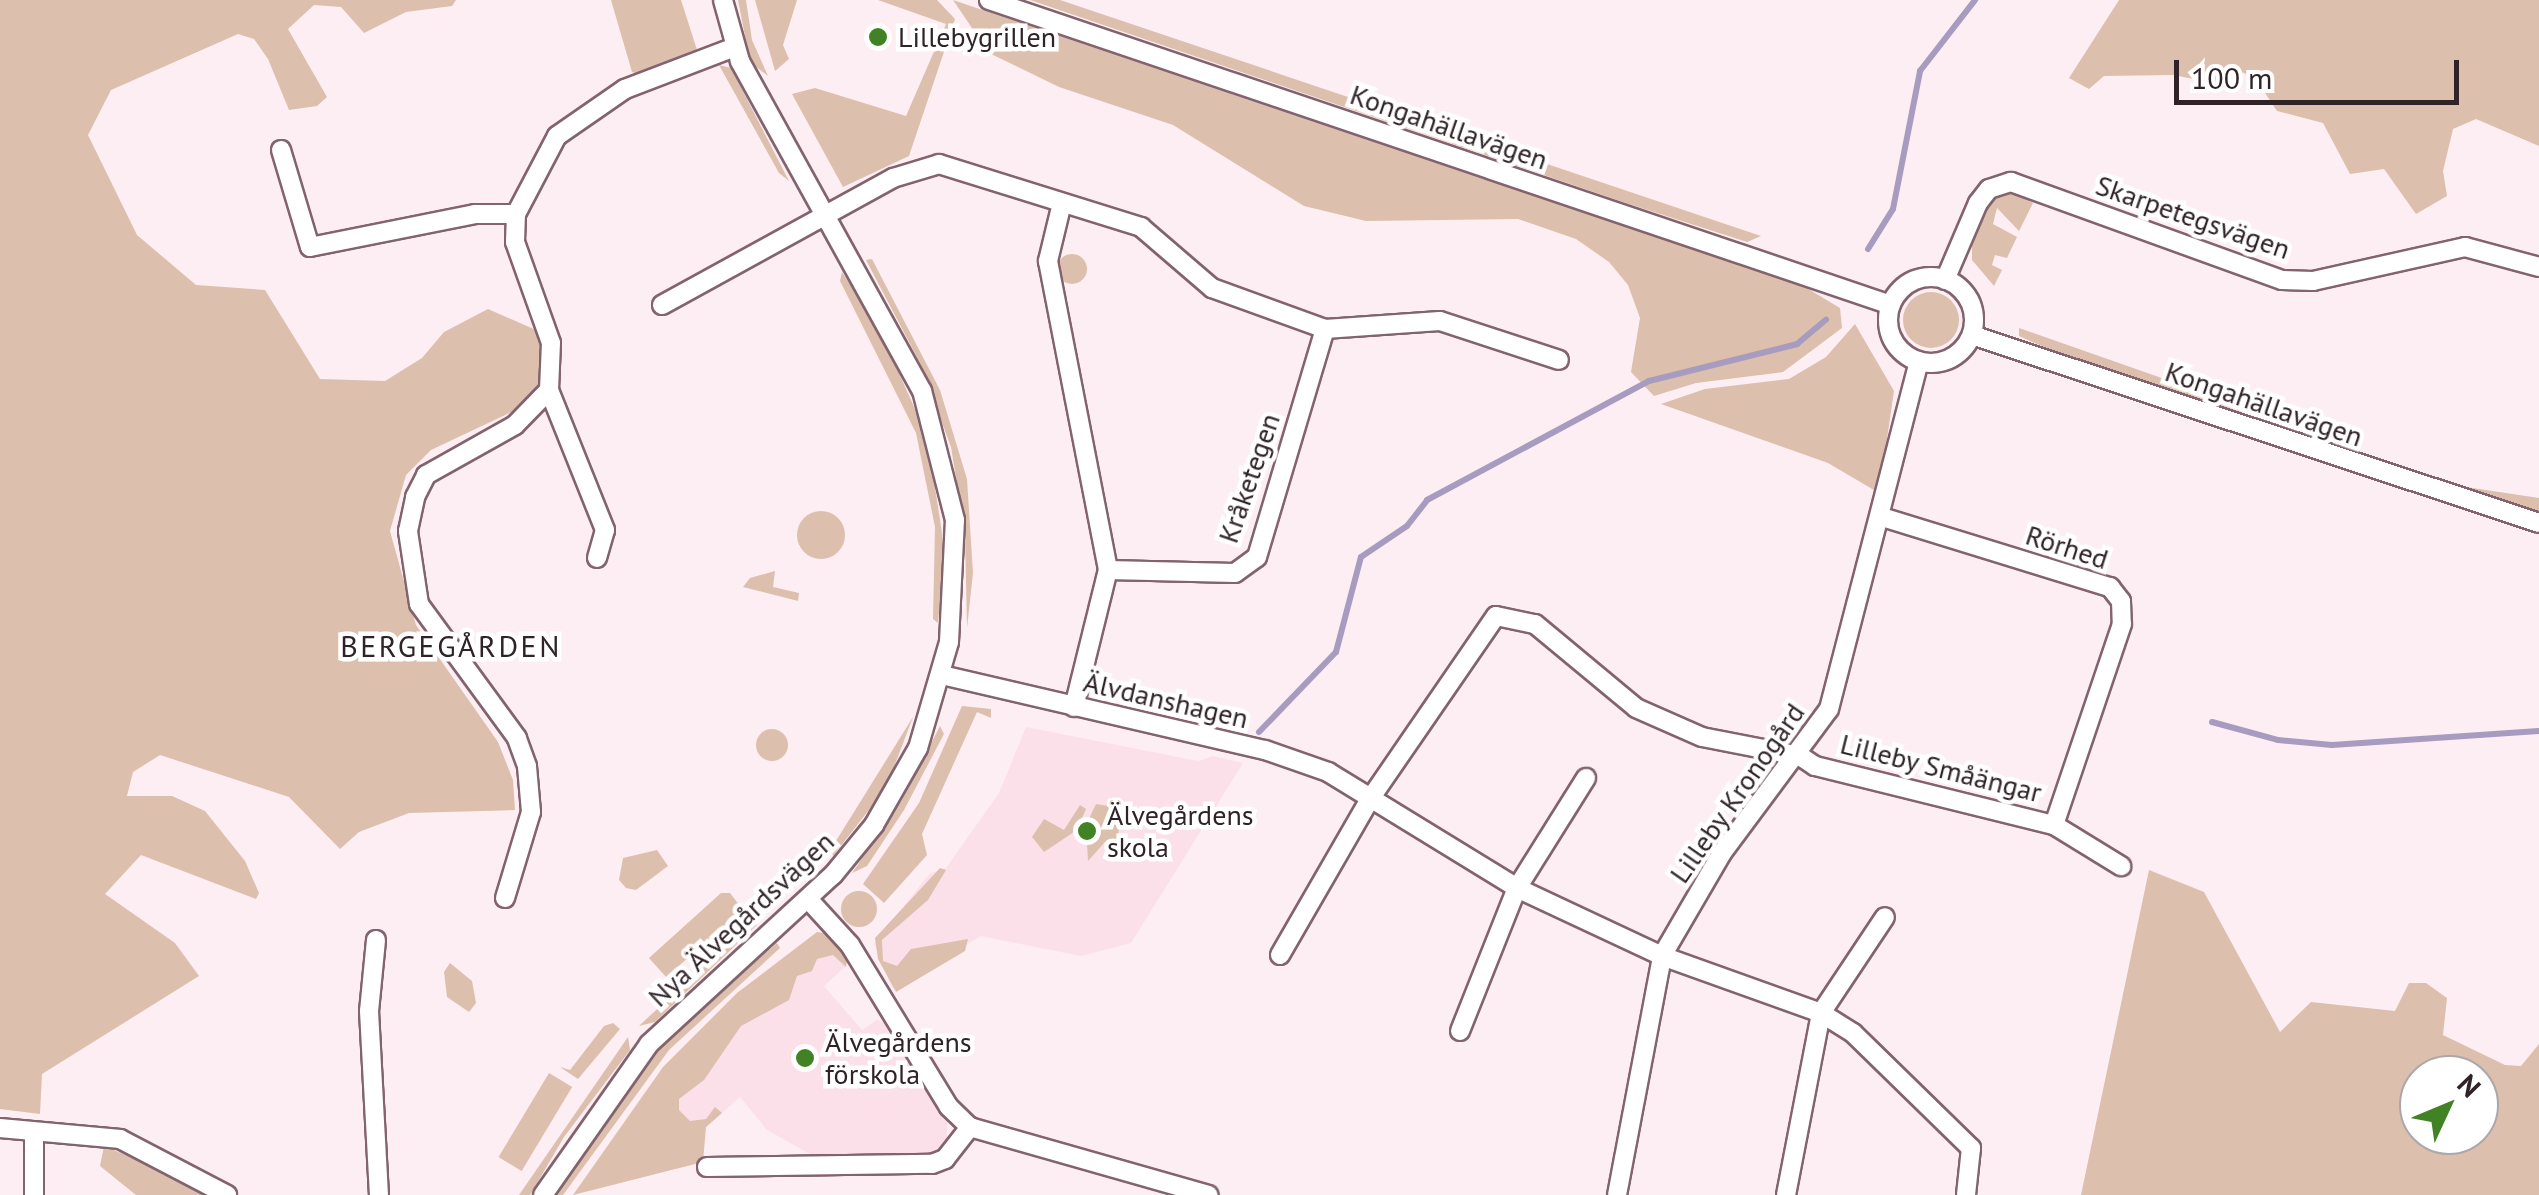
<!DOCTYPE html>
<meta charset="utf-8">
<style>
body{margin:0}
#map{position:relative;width:2539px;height:1195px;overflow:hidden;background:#fceef2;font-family:"PT Sans",sans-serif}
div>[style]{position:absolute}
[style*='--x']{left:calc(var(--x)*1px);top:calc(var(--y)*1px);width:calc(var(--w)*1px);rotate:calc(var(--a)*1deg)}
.built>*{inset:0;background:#fbe0e9}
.green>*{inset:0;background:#ddbfad;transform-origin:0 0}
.round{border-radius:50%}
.stream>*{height:6px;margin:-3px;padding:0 3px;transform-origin:3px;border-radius:3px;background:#a79cc0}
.roads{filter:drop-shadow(2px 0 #82636e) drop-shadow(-2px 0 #82636e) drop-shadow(0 2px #82636e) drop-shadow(0 -2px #82636e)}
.minor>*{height:18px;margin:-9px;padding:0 9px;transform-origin:9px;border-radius:9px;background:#fff}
.minor>.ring{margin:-9px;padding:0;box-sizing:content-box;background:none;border:18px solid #fff;border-radius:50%}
.dots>*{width:28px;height:28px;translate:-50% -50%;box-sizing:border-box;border:5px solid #fff;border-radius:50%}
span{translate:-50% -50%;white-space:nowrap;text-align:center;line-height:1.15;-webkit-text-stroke:9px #fff;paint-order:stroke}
.poi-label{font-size:28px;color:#302328}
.left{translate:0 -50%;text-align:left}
.street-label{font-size:28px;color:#302328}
.neighbourhood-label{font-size:30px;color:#302328;letter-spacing:2.5px}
.north{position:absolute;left:2399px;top:1055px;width:100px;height:100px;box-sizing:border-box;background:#fff;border:2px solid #aca7a9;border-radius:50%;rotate:46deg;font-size:28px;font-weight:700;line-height:40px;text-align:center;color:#302328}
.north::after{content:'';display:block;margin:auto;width:35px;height:45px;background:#408224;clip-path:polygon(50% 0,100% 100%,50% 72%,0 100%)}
.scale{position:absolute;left:2174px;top:60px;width:285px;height:45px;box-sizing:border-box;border:5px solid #302328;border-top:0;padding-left:12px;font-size:30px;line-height:35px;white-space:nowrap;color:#302328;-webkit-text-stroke:8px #fff;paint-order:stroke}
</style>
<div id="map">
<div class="built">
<div style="clip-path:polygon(1026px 727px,1198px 761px,1213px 756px,1243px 763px,1131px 943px,1081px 956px,981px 936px,892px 988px,874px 944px,929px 874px,946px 868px,999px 793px)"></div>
<div style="clip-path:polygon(832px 941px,846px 966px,824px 986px,862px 1030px,877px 1020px,889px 1025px,947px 1122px,947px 1141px,934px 1155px,819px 1159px,767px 1130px,740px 1097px,706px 1127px,632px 1138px,722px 1032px)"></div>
</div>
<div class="green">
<div style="clip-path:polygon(0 0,456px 0,452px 6px,406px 12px,364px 33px,341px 7px,314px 5px,288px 29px,327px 97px,317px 106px,289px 110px,268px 59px,254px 39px,238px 34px,111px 90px,88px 135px,137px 235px,196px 285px,265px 290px,320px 379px,385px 381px,422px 358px,444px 332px,488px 309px,536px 330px,546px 372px,535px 401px,431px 450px,406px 475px,390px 531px,416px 625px,498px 742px,513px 780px,515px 810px,409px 813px,359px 832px,340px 849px,289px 797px,160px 755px,133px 772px,127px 796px,172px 796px,205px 811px,245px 861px,259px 893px,256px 899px,141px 855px,105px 894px,175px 943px,199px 976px,42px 1074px,40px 1114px,0 1109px)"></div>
<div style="clip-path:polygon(611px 0,681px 0,698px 53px,641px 75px,632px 72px)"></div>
<div style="clip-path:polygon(738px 0,746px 0,752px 40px,768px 76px,750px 62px)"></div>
<div style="clip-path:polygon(755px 0,797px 0,783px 45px,789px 59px,775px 71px)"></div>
<div style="clip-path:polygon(878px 0,937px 0,955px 19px,909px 156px,843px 187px,792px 94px,815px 88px,906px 116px,946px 24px)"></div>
<div style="clip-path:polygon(953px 0,1805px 287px,1840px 308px,1842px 328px,1783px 372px,1696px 383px,1654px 396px,1631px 372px,1640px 318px,1628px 285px,1609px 262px,1576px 239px,1518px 219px,1366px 221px,1304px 206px,1173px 125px,1059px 87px,989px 53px)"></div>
<div style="clip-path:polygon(1030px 0,1060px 0,1761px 236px,1747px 242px,1626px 203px)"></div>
<div style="clip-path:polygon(2119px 0,2539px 0,2539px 146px,2476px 119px,2453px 129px,2443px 171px,2447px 196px,2416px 214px,2384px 169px,2350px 174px,2323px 123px,2277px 111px,2255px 78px,2239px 71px,2220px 84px,2173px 75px,2104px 76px,2089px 89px,2069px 78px)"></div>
<div style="clip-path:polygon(719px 65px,731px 68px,789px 181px,779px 173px)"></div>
<div style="clip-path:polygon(2011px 191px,2033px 203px,2019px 231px,1997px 208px,1993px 224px,2017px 237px,2007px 258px,1995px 255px,1992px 265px,2002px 270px,1994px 286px,1972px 260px,1972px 239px,1991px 199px)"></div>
<div class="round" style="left:1057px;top:254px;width:30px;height:30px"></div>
<div style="clip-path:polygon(872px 259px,940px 390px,967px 479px,973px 573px,967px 628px,965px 534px,951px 447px,920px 363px,866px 260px)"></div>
<div style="clip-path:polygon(842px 272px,881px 333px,927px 436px,945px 552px,938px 623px,933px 619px,935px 527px,916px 433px,840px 281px)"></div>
<div class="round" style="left:1903px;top:292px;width:56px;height:56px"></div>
<div style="clip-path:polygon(1855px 324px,1894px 391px,1879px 493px,1828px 463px,1661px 404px,1705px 389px,1789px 379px,1826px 357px)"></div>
<div style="clip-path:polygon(2019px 328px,2230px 402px,2249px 418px,2055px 352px,2019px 336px)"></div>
<div style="clip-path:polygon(2466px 487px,2539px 498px,2539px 512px,2464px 489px)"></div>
<div class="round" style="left:797px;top:511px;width:48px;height:48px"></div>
<div style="clip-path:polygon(775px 571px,773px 587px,799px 593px,798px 601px,743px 587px,750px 578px)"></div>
<div style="clip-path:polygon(962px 706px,991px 709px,991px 718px,977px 712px,922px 834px,927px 855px,884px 903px,863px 884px,919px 803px)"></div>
<div style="clip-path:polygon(913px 717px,886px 788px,833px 856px,831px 849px)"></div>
<div style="clip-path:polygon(940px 726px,944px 734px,904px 810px,867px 866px,852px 873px,902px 800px)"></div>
<div class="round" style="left:756px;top:729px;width:32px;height:32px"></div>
<div style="clip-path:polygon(1111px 797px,1124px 802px,1117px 841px,1105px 842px,1088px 861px,1086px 825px,1096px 804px,1108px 806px)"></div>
<div style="clip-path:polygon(1080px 805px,1086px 809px,1077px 830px,1044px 852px,1032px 837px,1044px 819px,1064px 830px)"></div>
<div style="clip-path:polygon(657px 850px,668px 866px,636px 890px,626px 888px,619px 880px,623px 858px)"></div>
<div style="clip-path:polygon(940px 868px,946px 870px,928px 900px,882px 940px,883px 961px,897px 966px,911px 949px,968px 939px,965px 951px,896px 992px,878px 959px,875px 938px)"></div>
<div style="clip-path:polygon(evenodd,2149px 870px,2204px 892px,2280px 1032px,2311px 1002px,2395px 1011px,2409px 983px,2426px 983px,2447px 998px,2443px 1035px,2505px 1065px,2521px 1066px,2539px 1044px,2539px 1195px,2081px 1195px,2149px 870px,2419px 1075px,2479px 1075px,2479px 1135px,2419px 1135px,2419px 1075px)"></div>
<div class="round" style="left:841px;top:891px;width:36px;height:36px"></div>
<div style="clip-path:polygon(721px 893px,730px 893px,743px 910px,666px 977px,649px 958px)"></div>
<div style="clip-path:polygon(753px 919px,757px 925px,655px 1022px,639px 1026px)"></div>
<div style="clip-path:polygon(817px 932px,829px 934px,848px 954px,846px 967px,833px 955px,817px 959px,812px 971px,797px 976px,789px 1000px,741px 1026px,704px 1080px,679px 1099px,679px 1110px,690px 1121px,706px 1119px,715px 1107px,722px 1113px,706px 1127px,703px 1162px,573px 1195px,663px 1067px,737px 993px)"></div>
<div style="clip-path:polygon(777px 943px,780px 948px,669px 1050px,563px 1195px,553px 1195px,668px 1038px)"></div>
<div style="clip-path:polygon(450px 963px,472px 981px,476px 1003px,469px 1012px,447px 997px,444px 972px)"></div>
<div style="clip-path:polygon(613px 1023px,620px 1029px,578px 1079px,560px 1067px,570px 1070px,604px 1026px)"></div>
<div style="clip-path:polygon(628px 1037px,630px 1050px,564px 1137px,530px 1195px,519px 1195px)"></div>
<div style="left:549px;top:1073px;width:27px;height:98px;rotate:31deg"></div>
<div style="clip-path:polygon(104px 1146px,133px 1158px,206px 1195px,136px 1195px,100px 1166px)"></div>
</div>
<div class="stream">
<div style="--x:1868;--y:249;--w:47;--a:-58"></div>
<div style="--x:1893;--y:209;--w:141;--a:-78.9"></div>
<div style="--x:1920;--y:71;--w:90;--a:-52.2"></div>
<div style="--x:2212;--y:722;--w:68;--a:15.3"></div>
<div style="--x:2278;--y:740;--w:54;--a:5.3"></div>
<div style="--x:2332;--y:745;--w:207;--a:-3.9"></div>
<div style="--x:1259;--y:732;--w:111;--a:-46.1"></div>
<div style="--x:1336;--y:652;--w:98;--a:-75.3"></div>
<div style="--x:1361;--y:557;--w:55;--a:-34"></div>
<div style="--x:1407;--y:526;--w:33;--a:-52"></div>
<div style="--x:1427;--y:500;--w:252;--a:-28.2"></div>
<div style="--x:1649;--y:381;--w:153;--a:-14"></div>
<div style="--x:1797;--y:344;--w:38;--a:-40"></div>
</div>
<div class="roads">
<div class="minor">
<div style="--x:989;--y:0;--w:952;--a:18.68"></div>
<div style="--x:281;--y:150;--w:101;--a:73.4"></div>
<div style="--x:310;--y:247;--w:168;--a:-11.3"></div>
<div style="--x:475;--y:214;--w:41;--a:0"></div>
<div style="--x:1062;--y:203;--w:60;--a:103.6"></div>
<div style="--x:1048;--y:261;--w:315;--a:79"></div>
<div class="ring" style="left:1888px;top:277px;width:68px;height:68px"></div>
<div style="--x:1945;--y:280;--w:84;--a:-66.8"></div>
<div style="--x:1978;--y:203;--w:18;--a:-52"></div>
<div style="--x:1989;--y:189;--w:23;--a:-18"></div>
<div style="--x:2011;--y:182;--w:288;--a:19.9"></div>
<div style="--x:2282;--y:280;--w:31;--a:2"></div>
<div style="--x:2313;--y:281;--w:156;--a:-12.6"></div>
<div style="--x:2465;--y:247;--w:77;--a:15.1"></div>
<div style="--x:662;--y:305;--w:264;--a:-28.8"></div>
<div style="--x:893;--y:178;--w:48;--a:-16.9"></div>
<div style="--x:939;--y:164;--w:212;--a:17.3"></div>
<div style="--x:1141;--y:227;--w:94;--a:40.7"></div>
<div style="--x:1212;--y:288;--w:120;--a:19.9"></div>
<div style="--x:1325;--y:329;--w:115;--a:-4"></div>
<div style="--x:1440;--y:321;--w:125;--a:18.1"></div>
<div style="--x:1972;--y:335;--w:597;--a:18.34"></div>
<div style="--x:549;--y:390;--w:151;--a:68.2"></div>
<div style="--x:605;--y:530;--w:29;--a:106"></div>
<div style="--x:1882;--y:517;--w:239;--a:17.1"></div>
<div style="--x:2110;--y:587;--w:18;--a:52"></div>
<div style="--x:2121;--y:601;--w:23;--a:88"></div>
<div style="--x:2122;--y:624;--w:212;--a:108.7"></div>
<div style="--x:942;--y:675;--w:332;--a:13.1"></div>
<div style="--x:1265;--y:750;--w:67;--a:19.2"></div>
<div style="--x:1328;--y:772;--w:222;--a:31.5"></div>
<div style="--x:1517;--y:888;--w:160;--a:25.1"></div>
<div style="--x:1662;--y:956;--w:169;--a:19.7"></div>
<div style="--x:1821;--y:1013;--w:38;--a:32"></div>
<div style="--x:1853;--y:1033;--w:165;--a:44.3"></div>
<div style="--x:1971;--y:1148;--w:47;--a:96.1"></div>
<div style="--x:1074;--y:707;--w:141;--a:-76.1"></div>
<div style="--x:1108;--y:570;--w:127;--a:1.4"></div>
<div style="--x:1235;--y:573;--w:27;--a:-36"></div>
<div style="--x:1257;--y:557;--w:238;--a:-73.4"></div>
<div style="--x:505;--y:898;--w:90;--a:-73.2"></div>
<div style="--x:531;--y:812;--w:46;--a:-95"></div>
<div style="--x:527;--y:766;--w:30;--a:-110"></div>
<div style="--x:517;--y:738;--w:166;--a:-126.2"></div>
<div style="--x:419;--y:604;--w:74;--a:-98.6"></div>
<div style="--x:408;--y:531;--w:35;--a:-78"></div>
<div style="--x:415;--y:497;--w:25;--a:-63"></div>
<div style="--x:426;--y:475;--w:102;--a:-29.3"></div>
<div style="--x:515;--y:425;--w:49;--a:-45.8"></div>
<div style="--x:549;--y:390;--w:47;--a:-87.6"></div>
<div style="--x:551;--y:343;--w:107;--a:-109.6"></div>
<div style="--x:515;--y:242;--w:28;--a:-88"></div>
<div style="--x:516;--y:214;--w:88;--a:-62.3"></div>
<div style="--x:557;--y:136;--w:83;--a:-34.7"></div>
<div style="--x:625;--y:89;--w:118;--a:-20.9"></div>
<div style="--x:808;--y:899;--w:62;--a:47.6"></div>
<div style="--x:850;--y:945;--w:190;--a:58.6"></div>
<div style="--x:949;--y:1107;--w:29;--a:44"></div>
<div style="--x:970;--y:1127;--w:248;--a:15.9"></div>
<div style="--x:376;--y:940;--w:71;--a:95.6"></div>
<div style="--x:369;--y:1011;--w:184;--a:86.9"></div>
<div style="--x:1280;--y:955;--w:180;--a:-60"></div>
<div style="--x:1370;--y:799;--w:222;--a:-55.5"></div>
<div style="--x:1496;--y:616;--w:40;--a:12"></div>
<div style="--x:1535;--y:624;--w:131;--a:39.7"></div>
<div style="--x:1636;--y:708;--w:72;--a:23.7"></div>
<div style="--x:1702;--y:737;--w:100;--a:11"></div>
<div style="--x:1800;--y:756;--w:18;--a:34"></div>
<div style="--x:1815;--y:766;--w:246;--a:13.9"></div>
<div style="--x:2054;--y:825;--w:79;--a:31.5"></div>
<div style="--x:1460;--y:1031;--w:154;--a:-68.3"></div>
<div style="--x:1517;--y:888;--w:130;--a:-57.9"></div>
<div style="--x:0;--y:1128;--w:121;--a:5.2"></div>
<div style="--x:120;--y:1139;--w:121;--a:27.6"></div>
<div style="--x:34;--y:1132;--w:63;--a:90"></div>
<div style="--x:707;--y:1167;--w:225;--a:-0.8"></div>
<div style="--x:932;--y:1164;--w:14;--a:-21"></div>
<div style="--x:945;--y:1159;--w:41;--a:-52"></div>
<div style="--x:543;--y:1195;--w:184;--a:-54.9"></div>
<div style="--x:649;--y:1044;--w:250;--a:-42.6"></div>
<div style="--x:833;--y:875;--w:65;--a:-50.6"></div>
<div style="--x:874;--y:825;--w:89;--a:-60.3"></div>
<div style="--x:918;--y:748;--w:110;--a:-73.7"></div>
<div style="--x:949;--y:642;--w:122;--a:-87.2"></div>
<div style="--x:955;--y:520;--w:133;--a:-104.3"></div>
<div style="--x:922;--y:391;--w:377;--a:-118.9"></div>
<div style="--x:740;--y:61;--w:63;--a:-105.6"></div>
<div style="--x:1617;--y:1195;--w:243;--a:-79.3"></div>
<div style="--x:1662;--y:956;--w:119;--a:-59.8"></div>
<div style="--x:1722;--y:853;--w:179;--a:-53.4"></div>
<div style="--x:1829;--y:709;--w:358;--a:-75.5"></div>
<div style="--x:1786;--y:1195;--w:185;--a:-79.1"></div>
<div style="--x:1821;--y:1013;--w:115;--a:-56.3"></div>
</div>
</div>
<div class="dots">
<div style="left:878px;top:37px;background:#408224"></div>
<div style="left:1087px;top:831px;background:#408224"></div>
<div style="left:805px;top:1058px;background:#408224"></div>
</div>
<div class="poi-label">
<span class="left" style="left:898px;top:37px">Lillebygrillen</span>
<span class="left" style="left:1107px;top:831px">Älvegårdens<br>skola</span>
<span class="left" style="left:825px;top:1058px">Älvegårdens<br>förskola</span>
</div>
<div class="street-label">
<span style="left:1449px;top:127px;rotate:19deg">Kongahällavägen</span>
<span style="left:2193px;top:217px;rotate:19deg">Skarpetegsvägen</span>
<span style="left:2264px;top:404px;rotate:19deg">Kongahällavägen</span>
<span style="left:1249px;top:478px;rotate:-71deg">Kråketegen</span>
<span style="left:2067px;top:547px;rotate:18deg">Rörhed</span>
<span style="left:1166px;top:700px;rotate:13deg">Älvdanshagen</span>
<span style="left:1941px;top:768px;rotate:14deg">Lilleby Småängar</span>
<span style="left:1737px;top:793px;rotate:-55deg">Lilleby Kronogård</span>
<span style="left:741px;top:919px;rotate:-43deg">Nya Älvegårdsvägen</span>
</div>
<div class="neighbourhood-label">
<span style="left:451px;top:646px">BERGEGÅRDEN</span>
</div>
<div class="north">N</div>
<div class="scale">100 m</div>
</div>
